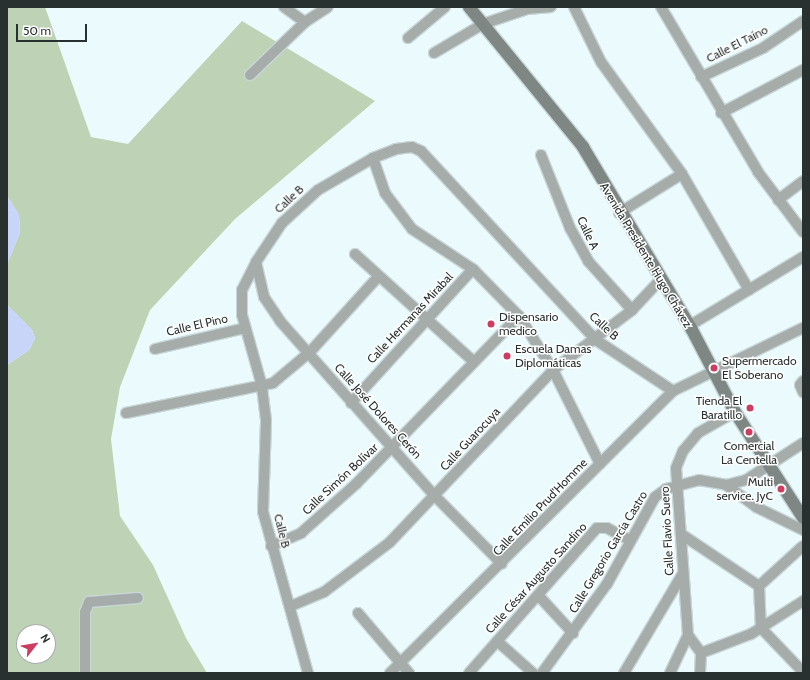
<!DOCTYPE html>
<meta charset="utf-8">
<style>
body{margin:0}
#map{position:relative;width:810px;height:680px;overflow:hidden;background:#ebfbfd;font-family:Cabin,sans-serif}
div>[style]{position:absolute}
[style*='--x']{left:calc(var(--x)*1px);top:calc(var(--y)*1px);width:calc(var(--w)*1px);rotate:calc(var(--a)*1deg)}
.green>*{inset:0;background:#bed2b5}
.water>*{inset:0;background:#c8d5f8}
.roads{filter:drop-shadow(1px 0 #c8d6d8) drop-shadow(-1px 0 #c8d6d8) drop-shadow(0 1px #c8d6d8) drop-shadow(0 -1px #c8d6d8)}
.street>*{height:10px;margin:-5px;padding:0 5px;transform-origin:5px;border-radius:5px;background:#a6aca9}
.secondary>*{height:12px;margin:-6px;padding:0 6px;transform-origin:6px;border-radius:6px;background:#7e8784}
.dots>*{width:11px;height:11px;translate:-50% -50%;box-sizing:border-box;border:2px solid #fff;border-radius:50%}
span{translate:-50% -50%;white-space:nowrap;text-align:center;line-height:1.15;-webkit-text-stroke:3px #fff;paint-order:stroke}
.street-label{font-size:12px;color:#293030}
.poi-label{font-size:12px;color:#293030}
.left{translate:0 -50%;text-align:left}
.right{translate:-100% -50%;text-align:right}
.frame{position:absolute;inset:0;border:8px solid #293030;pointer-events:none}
.north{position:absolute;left:16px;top:624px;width:40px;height:40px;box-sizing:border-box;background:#fff;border:1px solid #a9acac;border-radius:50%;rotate:59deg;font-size:11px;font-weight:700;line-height:16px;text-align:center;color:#293030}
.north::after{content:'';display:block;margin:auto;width:14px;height:18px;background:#cd3d62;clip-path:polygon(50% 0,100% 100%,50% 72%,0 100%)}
.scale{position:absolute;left:16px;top:24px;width:71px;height:18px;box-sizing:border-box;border:2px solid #293030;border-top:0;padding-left:5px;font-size:12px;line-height:14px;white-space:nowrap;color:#293030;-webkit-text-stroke:3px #fff;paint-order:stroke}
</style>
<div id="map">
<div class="green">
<div style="clip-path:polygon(evenodd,7px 7px,45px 7px,91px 137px,128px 144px,242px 21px,375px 101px,235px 219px,150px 310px,120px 387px,111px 439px,120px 516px,153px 565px,186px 638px,207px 673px,7px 673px,7px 365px,29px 350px,35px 338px,32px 330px,7px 305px,7px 264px,20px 233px,19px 215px,7px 196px,7px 7px,24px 632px,48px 632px,48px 656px,24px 656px,24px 632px)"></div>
</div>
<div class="water">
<div style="clip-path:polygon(7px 196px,19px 215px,20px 233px,7px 264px)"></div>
<div style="clip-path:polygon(7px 305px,32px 330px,35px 338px,29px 350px,7px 365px)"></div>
</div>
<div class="roads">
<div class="street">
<div style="--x:284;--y:7;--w:26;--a:36"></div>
<div style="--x:574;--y:7;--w:61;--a:63.9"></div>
<div style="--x:601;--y:62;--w:138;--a:54.1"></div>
<div style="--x:682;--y:174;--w:134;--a:60"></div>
<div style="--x:661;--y:7;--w:191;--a:59.5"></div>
<div style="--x:758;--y:172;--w:75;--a:53.1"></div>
<div style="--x:408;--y:38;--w:48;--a:-40"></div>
<div style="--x:434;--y:53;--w:57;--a:-30.6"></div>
<div style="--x:483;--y:24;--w:46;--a:-18.8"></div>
<div style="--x:527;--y:9;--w:24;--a:-5"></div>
<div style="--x:250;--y:75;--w:76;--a:-43.9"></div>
<div style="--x:305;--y:22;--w:27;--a:-33"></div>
<div style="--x:701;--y:77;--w:68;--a:-25.1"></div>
<div style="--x:763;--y:48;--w:48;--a:-34"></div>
<div style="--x:721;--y:113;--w:93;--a:-27.7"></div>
<div style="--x:541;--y:155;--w:79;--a:68.3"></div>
<div style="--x:570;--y:228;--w:38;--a:61"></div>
<div style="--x:588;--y:261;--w:66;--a:48.1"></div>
<div style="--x:373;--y:158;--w:37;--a:71"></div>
<div style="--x:385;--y:193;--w:45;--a:53.1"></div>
<div style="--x:412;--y:229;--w:73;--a:33.3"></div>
<div style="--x:473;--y:269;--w:66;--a:45.6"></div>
<div style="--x:519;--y:316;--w:64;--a:57.8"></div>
<div style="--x:553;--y:370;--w:105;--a:63.4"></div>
<div style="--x:778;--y:200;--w:31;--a:-37"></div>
<div style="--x:619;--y:213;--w:74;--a:-31.8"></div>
<div style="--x:355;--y:254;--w:159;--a:42.2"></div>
<div style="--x:256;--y:262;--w:36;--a:77"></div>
<div style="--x:264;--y:297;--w:29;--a:56"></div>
<div style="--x:280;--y:321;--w:234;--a:48.5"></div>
<div style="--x:435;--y:496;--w:95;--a:45.4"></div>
<div style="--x:689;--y:326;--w:133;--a:-31.2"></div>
<div style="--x:155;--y:349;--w:92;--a:-13.1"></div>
<div style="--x:803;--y:381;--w:5;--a:127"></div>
<div style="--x:800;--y:385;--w:8;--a:67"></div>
<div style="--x:351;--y:403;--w:181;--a:-47.7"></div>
<div style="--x:126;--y:413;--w:150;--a:-11.5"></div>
<div style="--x:273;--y:383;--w:48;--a:-40"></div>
<div style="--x:310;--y:352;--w:101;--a:-47.8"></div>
<div style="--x:726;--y:485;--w:37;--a:36"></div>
<div style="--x:756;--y:507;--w:52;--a:26.1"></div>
<div style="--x:681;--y:534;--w:94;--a:33.7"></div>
<div style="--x:759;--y:586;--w:42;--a:87.3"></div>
<div style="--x:761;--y:628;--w:61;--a:46.3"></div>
<div style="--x:271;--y:546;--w:33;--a:-23"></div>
<div style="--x:301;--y:533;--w:74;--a:-41.7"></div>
<div style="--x:356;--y:484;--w:234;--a:-45.9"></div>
<div style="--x:759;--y:586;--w:59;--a:-42.3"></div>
<div style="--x:538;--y:595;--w:52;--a:47.4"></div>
<div style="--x:291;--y:606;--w:36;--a:-23"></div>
<div style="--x:324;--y:592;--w:83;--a:-37.1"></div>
<div style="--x:390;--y:542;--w:237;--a:-46.5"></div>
<div style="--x:553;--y:370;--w:99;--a:-37.2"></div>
<div style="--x:632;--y:310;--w:42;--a:-46.9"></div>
<div style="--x:358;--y:613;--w:79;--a:49.6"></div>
<div style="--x:688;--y:635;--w:22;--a:54"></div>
<div style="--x:497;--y:641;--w:48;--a:41.6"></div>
<div style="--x:85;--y:673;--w:61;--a:-90"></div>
<div style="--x:85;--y:612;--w:11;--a:-68"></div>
<div style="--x:89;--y:602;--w:49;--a:-4.7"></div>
<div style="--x:308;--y:673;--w:167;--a:-105.6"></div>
<div style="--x:263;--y:512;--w:92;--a:-88.1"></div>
<div style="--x:266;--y:420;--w:34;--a:-97"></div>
<div style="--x:262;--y:386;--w:74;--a:-105.7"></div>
<div style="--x:242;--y:315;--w:25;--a:-90"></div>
<div style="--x:242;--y:290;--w:31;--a:-63"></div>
<div style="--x:256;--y:262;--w:47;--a:-56.3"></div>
<div style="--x:282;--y:223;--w:49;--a:-42.5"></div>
<div style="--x:318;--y:190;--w:64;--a:-30.2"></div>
<div style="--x:373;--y:158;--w:25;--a:-21"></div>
<div style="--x:396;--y:149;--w:16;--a:-7"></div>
<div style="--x:412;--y:147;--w:10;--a:24"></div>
<div style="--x:421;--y:151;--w:258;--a:47.2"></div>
<div style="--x:596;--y:340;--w:92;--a:33.5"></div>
<div style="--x:390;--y:673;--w:400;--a:-44.9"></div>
<div style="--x:673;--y:391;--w:144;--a:-25.9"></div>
<div style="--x:469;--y:673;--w:193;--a:-48.6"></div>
<div style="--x:597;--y:528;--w:10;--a:0"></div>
<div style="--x:607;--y:528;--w:27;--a:28"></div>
<div style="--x:542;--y:673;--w:110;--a:-53.9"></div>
<div style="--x:607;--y:584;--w:99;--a:-61.1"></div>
<div style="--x:655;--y:497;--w:14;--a:-36"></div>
<div style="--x:666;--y:489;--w:34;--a:-15"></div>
<div style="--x:699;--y:480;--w:27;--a:10"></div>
<div style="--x:726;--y:485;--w:21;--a:-14"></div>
<div style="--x:746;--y:480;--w:68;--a:-33"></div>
<div style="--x:624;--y:673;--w:114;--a:-59.4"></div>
<div style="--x:670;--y:673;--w:42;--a:-64.7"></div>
<div style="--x:688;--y:635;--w:167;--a:-94.1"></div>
<div style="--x:676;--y:468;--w:18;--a:-68"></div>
<div style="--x:683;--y:451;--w:23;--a:-50"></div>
<div style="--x:698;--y:433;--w:43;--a:-29.6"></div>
<div style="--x:700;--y:673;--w:20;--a:-87"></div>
<div style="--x:701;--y:653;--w:53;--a:-20.8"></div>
<div style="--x:751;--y:634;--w:62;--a:-32.4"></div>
</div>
<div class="secondary">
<div style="--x:469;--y:7;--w:181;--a:50.8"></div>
<div style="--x:583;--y:147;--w:211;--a:59.2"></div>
<div style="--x:691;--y:328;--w:95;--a:62.4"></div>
<div style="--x:735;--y:412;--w:126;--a:57.3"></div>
</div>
</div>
<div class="dots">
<div style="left:491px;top:324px;background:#cd3d62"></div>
<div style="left:507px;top:356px;background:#cd3d62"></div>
<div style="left:714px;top:368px;background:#cd3d62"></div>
<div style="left:750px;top:408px;background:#cd3d62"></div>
<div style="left:749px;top:432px;background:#cd3d62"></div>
<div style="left:781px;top:489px;background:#cd3d62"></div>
</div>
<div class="street-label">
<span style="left:737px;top:44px;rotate:-27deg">Calle El Taíno</span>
<span style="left:289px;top:199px;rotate:-43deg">Calle B</span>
<span style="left:588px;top:233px;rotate:64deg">Calle A</span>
<span style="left:646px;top:255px;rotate:59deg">Avenida Presidente Hugo Chávez</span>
<span style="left:410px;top:318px;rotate:-47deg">Calle Hermanas Mirabal</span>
<span style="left:197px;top:325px;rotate:-13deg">Calle El Pino</span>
<span style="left:604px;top:326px;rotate:43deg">Calle B</span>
<span style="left:378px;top:411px;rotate:48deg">Calle José Dolores Cerón</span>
<span style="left:470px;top:439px;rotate:-47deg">Calle Guarocuya</span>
<span style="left:340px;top:479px;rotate:-43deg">Calle Simón Bolívar</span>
<span style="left:540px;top:507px;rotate:-46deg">Calle Emilio Prud'Homme</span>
<span style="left:282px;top:531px;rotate:76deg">Calle B</span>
<span style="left:667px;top:531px;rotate:-93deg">Calle Flavio Suero</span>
<span style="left:608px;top:552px;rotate:-59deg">Calle Gregorio García Castro</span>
<span style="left:536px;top:578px;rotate:-48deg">Calle César Augusto Sandino</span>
</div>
<div class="poi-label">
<span class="left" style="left:499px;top:324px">Dispensario<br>medico</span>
<span class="left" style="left:515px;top:356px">Escuela Damas<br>Diplomáticas</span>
<span class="left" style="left:722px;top:368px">Supermercado<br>El Soberano</span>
<span class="right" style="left:742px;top:408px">Tienda El<br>Baratillo</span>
<span style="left:749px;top:453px">Comercial<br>La Centella</span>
<span class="right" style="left:773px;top:489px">Multi<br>service. JyC</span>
</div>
<div class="frame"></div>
<div class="north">N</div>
<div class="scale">50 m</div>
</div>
